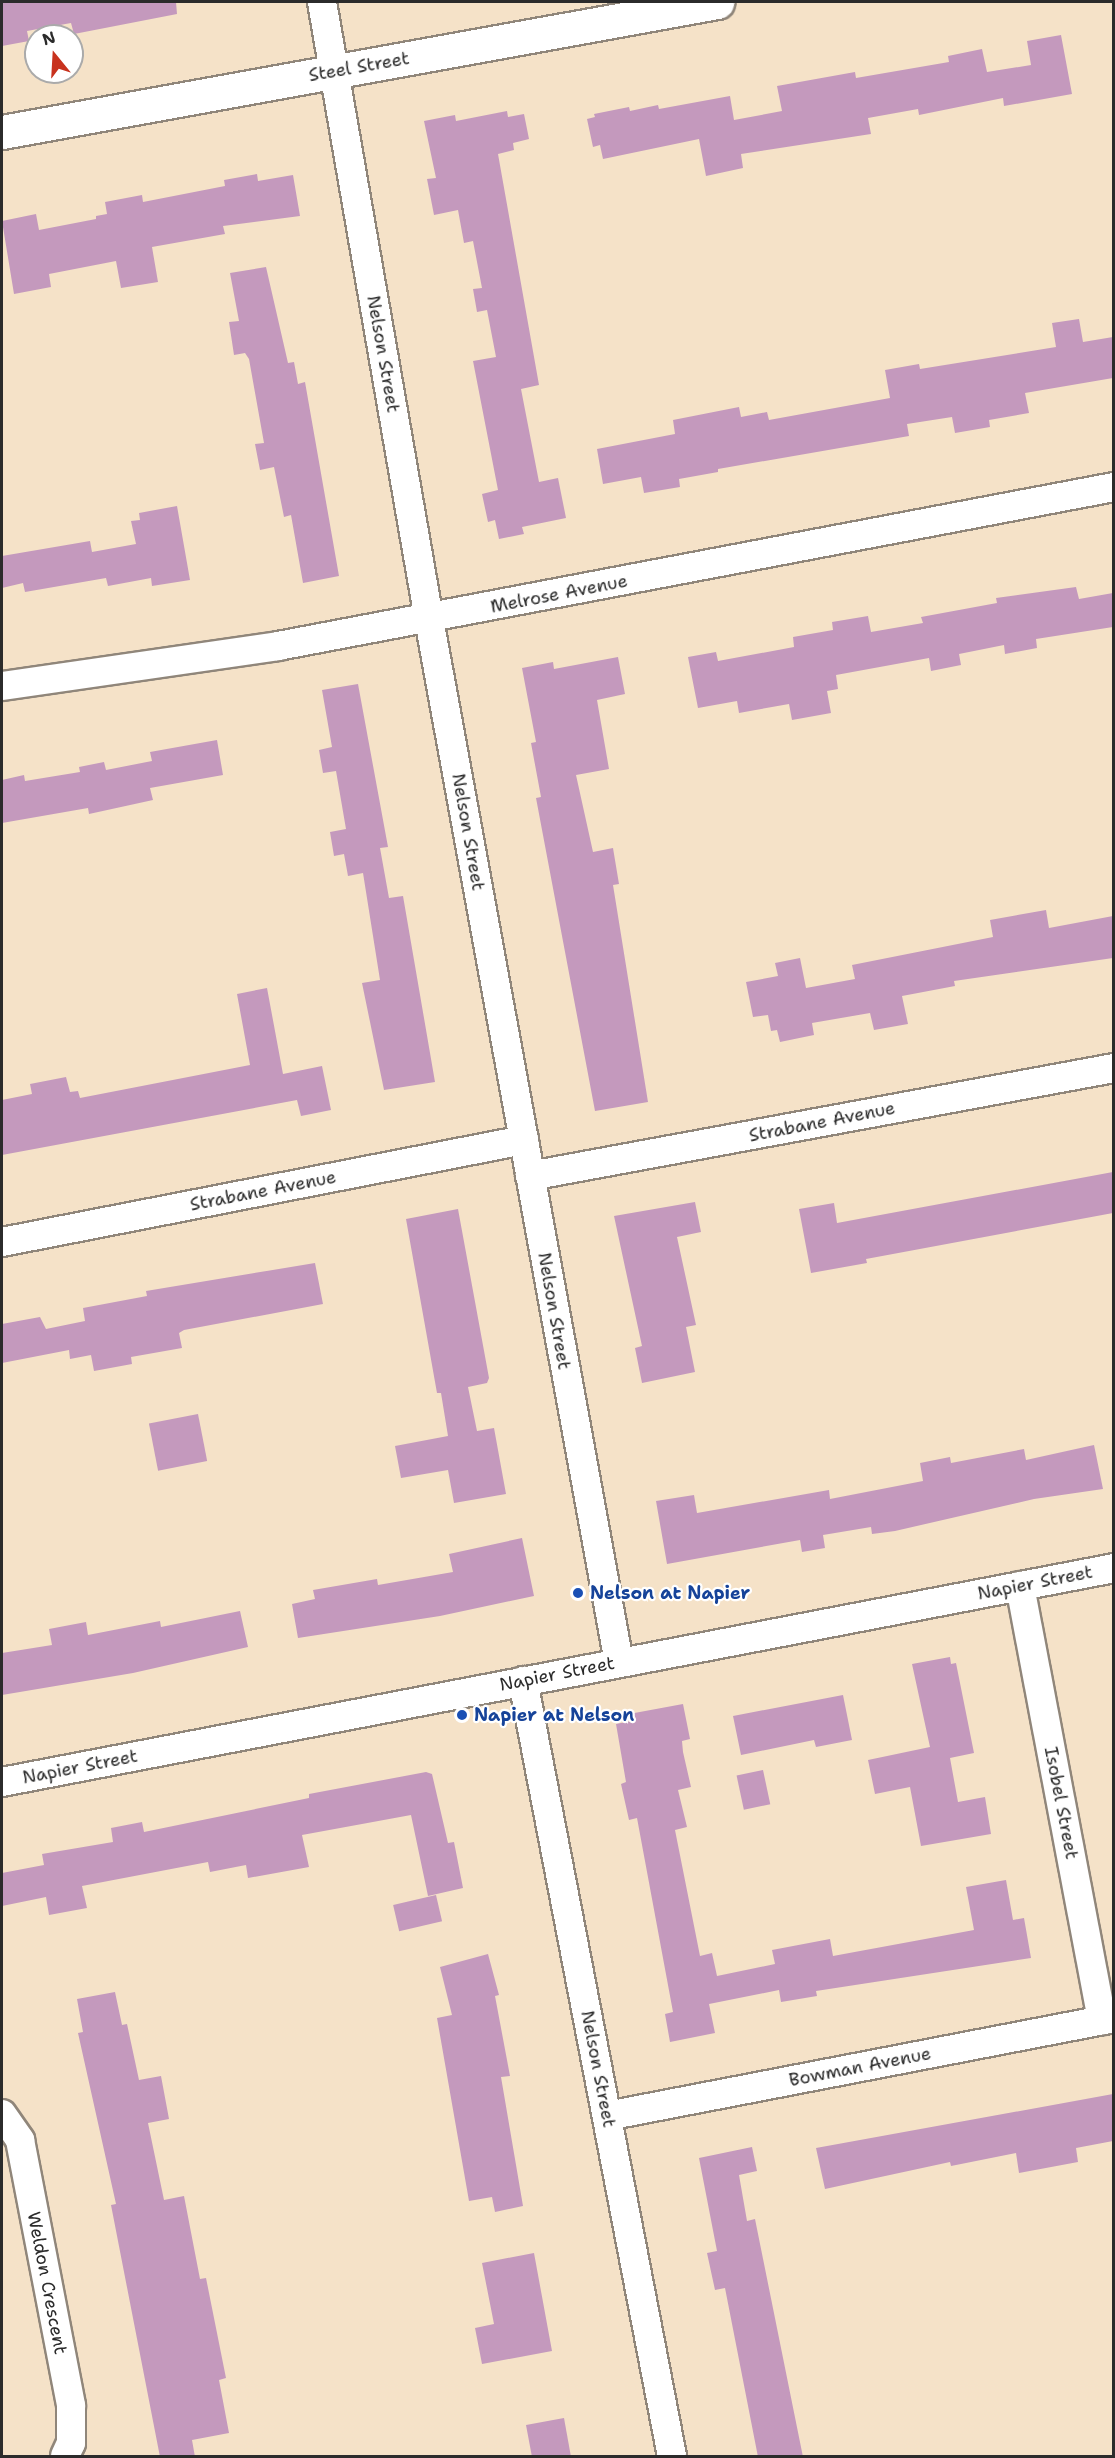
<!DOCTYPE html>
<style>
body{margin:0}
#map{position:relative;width:1115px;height:2458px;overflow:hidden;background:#f5e2c8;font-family:"Shantell Sans",sans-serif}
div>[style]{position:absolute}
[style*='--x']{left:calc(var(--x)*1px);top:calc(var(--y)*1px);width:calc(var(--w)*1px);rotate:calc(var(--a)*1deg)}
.building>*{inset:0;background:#c499bd;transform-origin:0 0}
.roads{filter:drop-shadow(2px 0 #90867a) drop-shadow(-2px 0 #90867a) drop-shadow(0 2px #90867a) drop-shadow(0 -2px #90867a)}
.street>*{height:28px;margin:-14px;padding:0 14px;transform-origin:14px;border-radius:14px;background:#fff}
.secondary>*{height:33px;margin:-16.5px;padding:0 16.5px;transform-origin:16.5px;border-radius:16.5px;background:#fff}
.dots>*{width:16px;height:16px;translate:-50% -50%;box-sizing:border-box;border:3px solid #fff;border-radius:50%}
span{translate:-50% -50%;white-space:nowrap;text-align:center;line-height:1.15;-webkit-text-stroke:4.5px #fff;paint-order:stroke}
.street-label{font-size:18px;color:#2b2b2b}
.transit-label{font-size:18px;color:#164399;font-weight:700}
.left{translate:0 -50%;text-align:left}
.frame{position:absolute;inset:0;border:3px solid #2b2b2b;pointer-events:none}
.north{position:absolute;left:24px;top:24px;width:60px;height:60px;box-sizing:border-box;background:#fff;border:2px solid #aaa;border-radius:50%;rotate:342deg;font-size:16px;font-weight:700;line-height:24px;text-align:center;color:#2b2b2b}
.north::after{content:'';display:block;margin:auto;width:21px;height:27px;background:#c8321e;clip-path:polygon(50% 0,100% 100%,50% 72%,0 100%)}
</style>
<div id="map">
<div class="building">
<div style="clip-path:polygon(2px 2px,176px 2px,177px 14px,74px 34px,71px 23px,27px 31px,29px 41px,2px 46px)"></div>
<div style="clip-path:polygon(1061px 35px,1072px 94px,1004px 106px,1003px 98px,919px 115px,918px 109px,868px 118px,871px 134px,741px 154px,743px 168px,706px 176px,699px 139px,603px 159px,600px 145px,593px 147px,587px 119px,595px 117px,594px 114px,629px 107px,630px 111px,658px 105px,659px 109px,730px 96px,734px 120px,782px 111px,777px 86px,855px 72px,856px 78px,949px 62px,948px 56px,982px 49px,987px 72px,1031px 65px,1027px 41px)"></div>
<div style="clip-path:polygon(507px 111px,508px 117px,524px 114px,529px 139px,513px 143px,514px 150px,498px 154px,539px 385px,521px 389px,539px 482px,558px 478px,566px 518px,522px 527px,524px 534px,499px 539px,495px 520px,488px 522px,482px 494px,498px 490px,473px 361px,496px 357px,487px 310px,477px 312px,473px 289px,482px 288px,473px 241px,464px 243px,458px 210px,434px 215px,427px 179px,436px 178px,424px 121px,455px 115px,456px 121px)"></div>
<div style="clip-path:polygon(257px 174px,258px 181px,293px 175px,300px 216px,223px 226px,225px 234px,152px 247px,158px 282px,121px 288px,116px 261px,49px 274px,51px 287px,14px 294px,2px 221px,36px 214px,39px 230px,96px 219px,96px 216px,107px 214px,105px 202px,142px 195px,143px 202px,225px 186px,224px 180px)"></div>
<div style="clip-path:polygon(266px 267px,288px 363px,294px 362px,298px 384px,305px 382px,339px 576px,303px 583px,291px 515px,284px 517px,274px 467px,260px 470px,255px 444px,264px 443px,249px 359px,245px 353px,234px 355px,229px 322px,239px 321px,230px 273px)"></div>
<div style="clip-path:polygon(1079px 319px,1083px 342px,1113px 337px,1113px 378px,1025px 393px,1029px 413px,989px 420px,990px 427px,955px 433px,952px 417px,907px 424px,909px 436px,718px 469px,718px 472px,679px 479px,680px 487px,644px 493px,641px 477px,603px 484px,597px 449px,675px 434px,673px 420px,739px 407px,741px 417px,767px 412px,769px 420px,890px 398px,885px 370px,919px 364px,920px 369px,1056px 347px,1052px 323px)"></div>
<div style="clip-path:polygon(177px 506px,190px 580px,152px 586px,151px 578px,108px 586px,106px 578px,25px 592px,23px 583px,2px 588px,2px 556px,90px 541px,92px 552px,136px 544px,131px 521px,140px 520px,139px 513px)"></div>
<div style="clip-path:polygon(1076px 587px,1079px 599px,1113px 593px,1113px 627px,1036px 639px,1037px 648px,1005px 654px,1004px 645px,959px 654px,961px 665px,931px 671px,929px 658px,836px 675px,838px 689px,827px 691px,831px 713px,792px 720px,789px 704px,739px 713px,737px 701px,698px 708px,688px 657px,716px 652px,718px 661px,794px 647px,793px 637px,833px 630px,832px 622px,868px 616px,871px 632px,923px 623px,921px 617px,997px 603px,996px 598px)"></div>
<div style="clip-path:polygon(618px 657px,625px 694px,597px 700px,609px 769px,576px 775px,593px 852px,613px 848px,619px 884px,613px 885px,648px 1102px,595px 1111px,536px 798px,541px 797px,531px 743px,536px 742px,522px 668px,553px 662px,554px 669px)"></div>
<div style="clip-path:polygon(358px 684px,388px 847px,380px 848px,389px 898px,403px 896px,435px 1082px,384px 1090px,362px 983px,380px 980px,363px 873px,348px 876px,344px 854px,334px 856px,330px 832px,346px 829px,336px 771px,323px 773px,319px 750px,332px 747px,322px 690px)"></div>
<div style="clip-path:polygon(217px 740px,223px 775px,150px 788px,153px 800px,89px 814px,88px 808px,2px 823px,2px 780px,24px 775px,25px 781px,80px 772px,79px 767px,104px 762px,106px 770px,152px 761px,150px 752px)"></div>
<div style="clip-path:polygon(1046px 910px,1049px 928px,1113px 916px,1113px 958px,954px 981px,955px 986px,902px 996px,908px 1024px,874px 1030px,870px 1013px,812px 1023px,814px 1035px,780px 1042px,777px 1030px,771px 1031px,768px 1015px,753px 1017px,746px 982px,778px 976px,775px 963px,800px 958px,806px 988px,855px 979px,852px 965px,993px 937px,990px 920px)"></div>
<div style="clip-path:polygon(267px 988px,283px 1074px,322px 1066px,331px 1110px,301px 1116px,297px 1100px,2px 1155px,2px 1100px,32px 1094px,30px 1084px,66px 1077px,70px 1092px,78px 1091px,80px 1098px,250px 1065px,237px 994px)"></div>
<div style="clip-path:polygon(1113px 1172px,1113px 1213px,866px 1259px,867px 1263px,811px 1273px,799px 1209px,834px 1203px,837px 1223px)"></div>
<div style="clip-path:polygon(695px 1202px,701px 1232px,677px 1237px,696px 1325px,686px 1327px,695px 1372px,642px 1383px,635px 1348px,642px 1346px,614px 1216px)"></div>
<div style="clip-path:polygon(458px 1209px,489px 1378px,487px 1383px,468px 1387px,477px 1431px,494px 1428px,506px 1494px,454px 1503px,448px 1470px,401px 1478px,395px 1446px,448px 1436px,441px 1393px,437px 1393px,406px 1219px)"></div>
<div style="clip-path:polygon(315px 1263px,323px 1304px,184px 1330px,179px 1333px,182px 1348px,131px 1357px,132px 1364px,94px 1371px,91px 1355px,70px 1359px,69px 1350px,2px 1363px,2px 1324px,40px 1317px,46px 1329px,85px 1321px,83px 1308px,147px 1296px,146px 1291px)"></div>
<div style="left:198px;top:1414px;width:48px;height:50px;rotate:79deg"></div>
<div style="clip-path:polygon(1094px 1445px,1103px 1489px,1034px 1499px,895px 1531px,872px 1534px,871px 1527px,823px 1535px,825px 1548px,802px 1552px,800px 1540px,667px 1564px,656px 1501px,694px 1495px,697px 1513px,829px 1490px,830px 1499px,923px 1481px,920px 1463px,950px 1457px,951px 1463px,1024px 1449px,1026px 1460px)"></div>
<div style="clip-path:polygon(522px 1538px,534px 1596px,440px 1616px,298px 1638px,292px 1604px,315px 1599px,313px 1590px,377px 1579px,378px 1585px,453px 1572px,449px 1554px)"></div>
<div style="clip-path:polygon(240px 1611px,248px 1647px,133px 1673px,2px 1695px,2px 1653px,52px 1645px,49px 1629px,86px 1622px,88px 1635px,160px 1621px,161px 1627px)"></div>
<div style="clip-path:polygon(950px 1657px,951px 1664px,956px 1663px,974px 1753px,950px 1758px,958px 1802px,985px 1797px,991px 1834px,921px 1846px,910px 1787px,875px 1794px,868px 1760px,930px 1747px,912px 1664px)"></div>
<div style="clip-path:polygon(843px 1695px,852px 1740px,816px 1747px,814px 1740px,741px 1755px,733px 1716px)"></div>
<div style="clip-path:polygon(683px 1704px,690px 1739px,682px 1741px,683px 1752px,691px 1787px,678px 1790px,687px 1827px,675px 1830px,700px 1956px,712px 1953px,717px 1976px,775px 1964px,772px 1950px,830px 1939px,833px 1956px,974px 1930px,966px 1887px,1006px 1880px,1013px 1920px,1024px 1918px,1031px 1958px,816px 1991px,817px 1996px,781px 2002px,779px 1990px,709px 2004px,715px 2033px,670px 2042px,665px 2014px,673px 2012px,637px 1818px,629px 1820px,621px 1784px,626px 1782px,616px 1724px,631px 1721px,629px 1714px)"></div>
<div style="left:763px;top:1770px;width:35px;height:27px;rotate:78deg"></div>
<div style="clip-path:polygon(426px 1772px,432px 1774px,448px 1843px,454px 1842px,463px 1888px,428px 1896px,411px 1815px,302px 1835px,309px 1867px,248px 1878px,246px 1865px,210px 1872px,208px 1862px,82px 1886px,87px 1908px,49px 1915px,46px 1897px,2px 1906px,2px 1873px,44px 1865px,42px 1854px,113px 1842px,111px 1828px,142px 1822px,144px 1832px,309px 1798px,309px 1794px)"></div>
<div style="left:436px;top:1895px;width:27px;height:44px;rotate:77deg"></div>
<div style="clip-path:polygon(488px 1954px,499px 1995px,495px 1996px,510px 2076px,501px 2077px,523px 2206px,495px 2212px,492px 2197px,469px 2201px,437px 2018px,452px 2015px,440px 1967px)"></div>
<div style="clip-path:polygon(115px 1992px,122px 2025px,127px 2024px,139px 2080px,161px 2076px,169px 2119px,148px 2123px,164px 2200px,184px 2196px,200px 2279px,206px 2278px,226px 2378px,219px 2380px,229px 2433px,192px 2440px,195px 2457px,160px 2457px,111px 2205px,116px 2204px,78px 2033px,83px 2032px,77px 1999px)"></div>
<div style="clip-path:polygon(1113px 2094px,1113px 2141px,1076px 2148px,1078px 2162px,1019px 2173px,1016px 2153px,951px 2166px,950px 2162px,825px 2189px,816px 2148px)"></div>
<div style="clip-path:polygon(752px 2147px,757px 2171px,739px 2175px,747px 2221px,755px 2219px,803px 2457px,758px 2457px,725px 2288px,715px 2290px,707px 2253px,717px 2251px,699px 2158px)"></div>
<div style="clip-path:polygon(534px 2253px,552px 2351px,482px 2364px,475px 2328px,494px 2324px,482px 2263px)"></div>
<div style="clip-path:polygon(564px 2418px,571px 2457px,532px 2457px,526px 2425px)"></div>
</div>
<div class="roads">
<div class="street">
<div style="--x:322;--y:2;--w:626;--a:80.16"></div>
<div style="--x:429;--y:619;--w:1060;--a:79.68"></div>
<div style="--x:2;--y:686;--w:279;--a:-8.2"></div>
<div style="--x:278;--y:646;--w:851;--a:-10.77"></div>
<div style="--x:530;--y:1176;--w:594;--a:-10.48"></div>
<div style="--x:2;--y:1242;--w:532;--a:-11.06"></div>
<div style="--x:1020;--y:1586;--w:442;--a:79.3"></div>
<div style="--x:523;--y:1681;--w:789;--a:79.12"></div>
<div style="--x:2;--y:1782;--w:1132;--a:-10.89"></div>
<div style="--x:2;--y:2114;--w:32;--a:55"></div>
<div style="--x:20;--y:2140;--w:271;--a:79.1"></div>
<div style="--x:71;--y:2406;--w:37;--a:90"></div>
<div style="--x:71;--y:2443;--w:14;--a:115"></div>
<div style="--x:607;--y:2116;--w:516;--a:-10.94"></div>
</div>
<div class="secondary">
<div style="--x:2;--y:132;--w:727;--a:-10.3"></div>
</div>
</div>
<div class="dots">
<div style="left:578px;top:1593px;background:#1a4fb4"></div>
<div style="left:462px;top:1715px;background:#1a4fb4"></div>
</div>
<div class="street-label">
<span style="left:359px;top:67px;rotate:-10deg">Steel Street</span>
<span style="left:383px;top:354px;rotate:80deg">Nelson Street</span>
<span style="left:559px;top:594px;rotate:-11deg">Melrose Avenue</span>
<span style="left:468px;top:832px;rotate:80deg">Nelson Street</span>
<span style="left:822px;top:1122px;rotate:-11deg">Strabane Avenue</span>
<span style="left:263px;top:1191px;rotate:-11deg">Strabane Avenue</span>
<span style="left:554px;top:1311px;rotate:80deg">Nelson Street</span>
<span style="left:1035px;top:1583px;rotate:-11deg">Napier Street</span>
<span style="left:557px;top:1674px;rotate:-11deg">Napier Street</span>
<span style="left:80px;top:1767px;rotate:-11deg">Napier Street</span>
<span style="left:1061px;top:1803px;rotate:79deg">Isobel Street</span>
<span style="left:860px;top:2067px;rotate:-11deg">Bowman Avenue</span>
<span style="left:598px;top:2069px;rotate:79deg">Nelson Street</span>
<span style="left:47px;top:2283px;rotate:79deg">Weldon Crescent</span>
</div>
<div class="transit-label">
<span class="left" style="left:590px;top:1593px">Nelson at Napier</span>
<span class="left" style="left:474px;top:1715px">Napier at Nelson</span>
</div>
<div class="frame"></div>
<div class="north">N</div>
</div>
